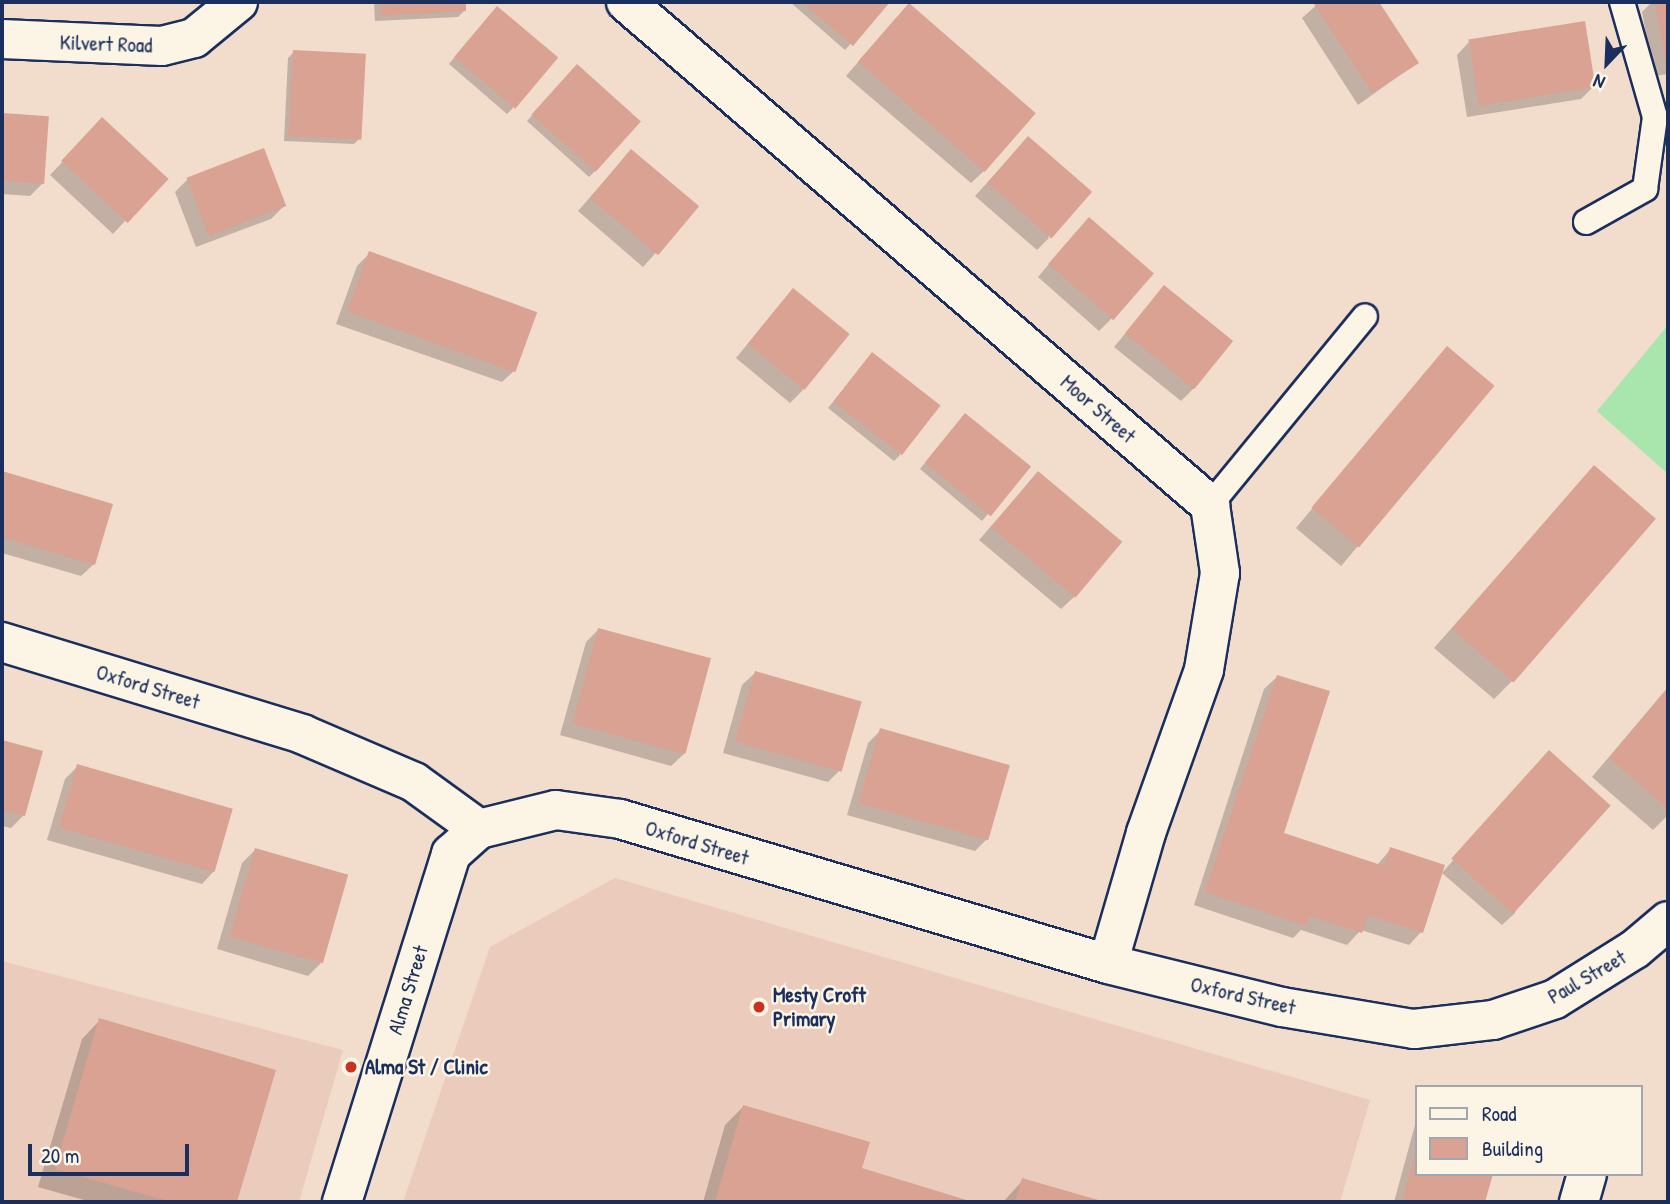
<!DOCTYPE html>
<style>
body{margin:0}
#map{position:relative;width:1670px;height:1204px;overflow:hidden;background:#f2dccc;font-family:"Patrick Hand",sans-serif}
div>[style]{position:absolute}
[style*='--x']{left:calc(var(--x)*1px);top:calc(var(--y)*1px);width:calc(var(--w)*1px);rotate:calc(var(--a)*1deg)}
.built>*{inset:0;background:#ebcbbb}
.green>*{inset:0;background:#a9e6ad}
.shadow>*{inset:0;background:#0003;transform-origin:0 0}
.building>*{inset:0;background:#daa293;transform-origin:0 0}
.roads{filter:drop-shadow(2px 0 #1b2f5e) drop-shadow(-2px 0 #1b2f5e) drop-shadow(0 2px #1b2f5e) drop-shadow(0 -2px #1b2f5e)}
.lane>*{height:24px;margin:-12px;padding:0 12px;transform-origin:12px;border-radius:12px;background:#fcf5e5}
.street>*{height:38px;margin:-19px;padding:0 19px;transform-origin:19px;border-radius:19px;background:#fcf5e5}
.dots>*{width:19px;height:19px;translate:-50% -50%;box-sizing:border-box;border:4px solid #fcf5e5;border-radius:50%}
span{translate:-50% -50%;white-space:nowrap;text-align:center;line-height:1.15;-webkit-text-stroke:5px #fcf5e5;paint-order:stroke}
.street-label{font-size:21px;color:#1b2f5e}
.poi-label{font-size:21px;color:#1b2f5e;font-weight:700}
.left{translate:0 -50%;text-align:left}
.frame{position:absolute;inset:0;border:4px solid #1b2f5e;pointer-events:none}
.legend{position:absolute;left:1415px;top:1085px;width:228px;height:91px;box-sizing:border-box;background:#fcf5e5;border:2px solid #a2a6af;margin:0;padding:9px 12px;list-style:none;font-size:21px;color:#1b2f5e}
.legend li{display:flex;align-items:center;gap:14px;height:35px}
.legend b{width:35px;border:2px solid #a2a6af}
.north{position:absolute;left:1572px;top:28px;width:70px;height:70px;-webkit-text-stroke:5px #fcf5e5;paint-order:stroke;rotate:203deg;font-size:19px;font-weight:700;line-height:28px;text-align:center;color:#1b2f5e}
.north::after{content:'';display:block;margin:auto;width:24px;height:32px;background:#1b2f5e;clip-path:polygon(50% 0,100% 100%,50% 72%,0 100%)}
.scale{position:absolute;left:28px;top:1144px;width:161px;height:32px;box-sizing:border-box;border:4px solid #1b2f5e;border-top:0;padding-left:9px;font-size:21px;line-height:24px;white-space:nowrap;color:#1b2f5e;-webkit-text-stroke:5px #fcf5e5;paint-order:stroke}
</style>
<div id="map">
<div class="built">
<div style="clip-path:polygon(615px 878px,1370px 1100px,1340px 1202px,403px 1202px,490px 947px)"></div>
<div style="clip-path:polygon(2px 961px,343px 1050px,299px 1202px,2px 1202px)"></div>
</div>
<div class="green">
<div style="clip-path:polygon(1668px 325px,1668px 474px,1597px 411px)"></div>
</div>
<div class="shadow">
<div style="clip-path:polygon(374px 2px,464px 2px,464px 11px,458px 17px,375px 21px)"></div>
<div style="clip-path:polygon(790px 2px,888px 2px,845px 50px)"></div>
<div style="clip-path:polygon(1320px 2px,1377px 2px,1417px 63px,1358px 105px,1302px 18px)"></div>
<div style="clip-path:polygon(1652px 2px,1668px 2px,1668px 74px,1654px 76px,1642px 12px)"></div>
<div style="clip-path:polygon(491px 14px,513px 108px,507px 114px,449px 64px)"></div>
<div style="clip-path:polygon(896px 18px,984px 171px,971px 183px,846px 76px)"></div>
<div style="clip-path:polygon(1469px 42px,1594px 86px,1581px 99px,1467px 117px,1457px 55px)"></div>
<div style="clip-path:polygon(294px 52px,360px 138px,354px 144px,284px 141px,288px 58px)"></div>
<div style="clip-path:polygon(571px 72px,595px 171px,589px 177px,527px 121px)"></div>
<div style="clip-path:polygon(2px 115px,47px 118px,43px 183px,30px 196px,2px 194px)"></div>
<div style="clip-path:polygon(90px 133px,125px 221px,113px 234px,50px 175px)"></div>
<div style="clip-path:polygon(1016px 151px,1049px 238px,1037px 250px,975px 196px)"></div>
<div style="clip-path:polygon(619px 164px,697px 207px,643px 267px,578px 211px)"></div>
<div style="clip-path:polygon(188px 179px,284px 206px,271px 219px,196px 247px,175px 192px)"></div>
<div style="clip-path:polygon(1076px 232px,1112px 318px,1099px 331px,1038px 277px)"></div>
<div style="clip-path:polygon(370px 253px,515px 370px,502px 382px,336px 324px,357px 266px)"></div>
<div style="clip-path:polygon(1164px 287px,1194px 388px,1181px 401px,1114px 347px)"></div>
<div style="clip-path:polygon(781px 303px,803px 390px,790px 403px,736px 358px)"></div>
<div style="left:1447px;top:348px;width:59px;height:235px;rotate:40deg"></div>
<div style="clip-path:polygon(866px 361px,900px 455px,894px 461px,828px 408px)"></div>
<div style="clip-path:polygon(959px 421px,1028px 467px,982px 521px,920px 469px)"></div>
<div style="clip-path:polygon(1594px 467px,1512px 681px,1494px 699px,1434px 648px)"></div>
<div style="clip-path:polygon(2px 473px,110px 505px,94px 564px,81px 576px,2px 553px)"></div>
<div style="clip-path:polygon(1026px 486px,1074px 597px,1061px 609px,979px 540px)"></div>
<div style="clip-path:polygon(598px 630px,684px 754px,671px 766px,560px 735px,586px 642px)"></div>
<div style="clip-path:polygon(755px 673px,841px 769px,828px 782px,723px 753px,742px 685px)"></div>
<div style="clip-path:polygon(1277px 677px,1282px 834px,1377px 865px,1391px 849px,1421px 932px,1409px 945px,1361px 930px,1347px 945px,1301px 930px,1293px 938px,1194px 905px,1264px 689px)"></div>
<div style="clip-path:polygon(1668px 687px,1668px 815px,1653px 830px,1592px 777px)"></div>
<div style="clip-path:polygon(881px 730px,1008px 766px,987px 839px,975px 851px,847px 815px,868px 743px)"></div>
<div style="clip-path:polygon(2px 742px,40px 752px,24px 815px,11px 828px,2px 826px)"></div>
<div style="clip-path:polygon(1536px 765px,1515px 913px,1502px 925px,1442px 873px)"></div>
<div style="clip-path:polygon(78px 766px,214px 871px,202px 884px,47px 840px,65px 779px)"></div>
<div style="clip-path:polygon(255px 850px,321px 963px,308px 976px,217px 949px,242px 863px)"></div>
<div style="clip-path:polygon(100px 1020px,274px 1071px,236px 1202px,91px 1202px,38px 1187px,82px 1039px)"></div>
<div style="clip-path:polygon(743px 1107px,860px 1170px,971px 1202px,703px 1202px,725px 1125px)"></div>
<div style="clip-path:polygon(1415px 1125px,1416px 1174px,1491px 1174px,1484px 1202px,1394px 1202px)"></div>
<div style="clip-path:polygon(1023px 1180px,1101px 1202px,1003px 1202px)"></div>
</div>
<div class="building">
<div style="clip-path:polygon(380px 2px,466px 2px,466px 11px,381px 16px)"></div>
<div style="clip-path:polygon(802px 2px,890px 2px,853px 46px)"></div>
<div style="clip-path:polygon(1317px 2px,1379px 2px,1419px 63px,1372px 93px,1314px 4px)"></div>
<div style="clip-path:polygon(1655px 2px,1668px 2px,1668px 64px,1666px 65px)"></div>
<div style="left:909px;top:3px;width:168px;height:78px;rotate:41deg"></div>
<div style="left:497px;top:6px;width:80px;height:67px;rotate:40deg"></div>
<div style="left:1585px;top:21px;width:67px;height:118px;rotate:81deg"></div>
<div style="left:293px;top:50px;width:73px;height:86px;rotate:3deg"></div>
<div style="left:577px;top:64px;width:86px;height:68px;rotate:42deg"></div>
<div style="left:2px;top:113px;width:47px;height:68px;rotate:4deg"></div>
<div style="left:102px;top:117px;width:91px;height:60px;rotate:43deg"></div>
<div style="left:1028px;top:136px;width:85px;height:62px;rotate:41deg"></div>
<div style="left:264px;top:148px;width:62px;height:83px;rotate:69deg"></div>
<div style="left:631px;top:149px;width:89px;height:64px;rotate:40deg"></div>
<div style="left:1089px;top:217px;width:86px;height:62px;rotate:41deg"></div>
<div style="left:369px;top:251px;width:179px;height:64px;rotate:20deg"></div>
<div style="left:1164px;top:285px;width:89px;height:62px;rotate:39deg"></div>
<div style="left:793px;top:288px;width:73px;height:72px;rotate:39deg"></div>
<div style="left:1447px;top:346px;width:62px;height:211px;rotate:40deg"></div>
<div style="left:872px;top:352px;width:87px;height:63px;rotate:38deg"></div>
<div style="left:965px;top:413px;width:85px;height:64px;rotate:39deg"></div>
<div style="left:1594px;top:465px;width:82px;height:217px;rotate:41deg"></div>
<div style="clip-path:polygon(2px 471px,113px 504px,95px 565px,2px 537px)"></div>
<div style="left:1038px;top:471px;width:110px;height:73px;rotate:40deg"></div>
<div style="left:598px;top:628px;width:117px;height:99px;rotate:15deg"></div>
<div style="left:755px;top:671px;width:111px;height:73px;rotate:16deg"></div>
<div style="clip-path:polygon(1277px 675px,1330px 691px,1284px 833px,1384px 866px,1390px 847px,1445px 865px,1423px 933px,1368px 915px,1362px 933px,1310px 916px,1307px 926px,1205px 892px)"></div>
<div style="clip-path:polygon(1668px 688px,1668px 809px,1609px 758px)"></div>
<div style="left:880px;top:728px;width:135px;height:78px;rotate:16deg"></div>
<div style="clip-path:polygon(2px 740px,43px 751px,25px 816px,2px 810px)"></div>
<div style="left:1549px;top:750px;width:83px;height:146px;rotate:42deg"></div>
<div style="left:77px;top:764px;width:162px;height:66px;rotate:16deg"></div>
<div style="left:255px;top:848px;width:97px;height:92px;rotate:16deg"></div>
<div style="clip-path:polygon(99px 1018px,276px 1070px,237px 1202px,171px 1202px,55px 1169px)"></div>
<div style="clip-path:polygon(743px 1105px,870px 1142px,862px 1168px,973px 1202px,715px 1202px)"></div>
<div style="clip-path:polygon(1415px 1154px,1416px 1174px,1493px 1174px,1485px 1202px,1402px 1202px)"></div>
<div style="clip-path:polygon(1022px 1178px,1105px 1202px,1015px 1202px)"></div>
</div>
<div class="roads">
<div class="lane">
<div style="--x:1586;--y:222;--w:68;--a:-29.2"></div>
<div style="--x:1645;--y:189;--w:73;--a:-82.1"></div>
<div style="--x:1655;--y:117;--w:120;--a:-106"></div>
<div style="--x:1210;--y:505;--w:244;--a:-50.6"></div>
</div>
<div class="street">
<div style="--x:626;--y:2;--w:771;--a:40.74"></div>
<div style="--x:1210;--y:505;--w:69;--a:81.6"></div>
<div style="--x:1220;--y:573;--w:98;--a:99.4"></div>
<div style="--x:1204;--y:670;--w:173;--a:109.6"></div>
<div style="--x:1146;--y:833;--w:136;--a:106.2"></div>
<div style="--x:2;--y:39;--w:160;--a:2.5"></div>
<div style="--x:162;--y:46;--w:33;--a:-14"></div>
<div style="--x:194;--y:38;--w:57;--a:-39.3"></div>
<div style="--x:2;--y:642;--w:314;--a:17"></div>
<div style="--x:302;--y:734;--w:122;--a:23.2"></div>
<div style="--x:414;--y:782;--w:80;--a:35.9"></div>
<div style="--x:342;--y:1202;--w:365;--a:-72.6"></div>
<div style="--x:451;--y:854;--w:38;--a:-42"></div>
<div style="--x:479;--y:829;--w:79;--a:-13.9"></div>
<div style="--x:556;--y:810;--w:65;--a:8"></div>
<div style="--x:620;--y:819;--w:509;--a:16.55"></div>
<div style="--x:1108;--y:964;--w:179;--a:13.9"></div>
<div style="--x:1282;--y:1007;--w:134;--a:9.5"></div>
<div style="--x:1414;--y:1029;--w:80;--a:-6.5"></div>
<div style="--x:1493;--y:1020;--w:65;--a:-18.7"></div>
<div style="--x:1555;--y:999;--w:94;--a:-32"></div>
<div style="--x:1635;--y:949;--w:43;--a:-40.3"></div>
<div style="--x:1579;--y:1202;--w:29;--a:-74"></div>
</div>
</div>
<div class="dots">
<div style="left:759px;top:1007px;background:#c8321e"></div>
<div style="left:351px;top:1067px;background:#c8321e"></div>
</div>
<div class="street-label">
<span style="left:106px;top:44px;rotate:2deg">Kilvert Road</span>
<span style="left:1098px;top:409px;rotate:41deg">Moor Street</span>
<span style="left:148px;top:687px;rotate:17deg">Oxford Street</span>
<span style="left:697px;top:843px;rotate:17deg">Oxford Street</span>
<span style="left:1587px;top:977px;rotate:-30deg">Paul Street</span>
<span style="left:408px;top:990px;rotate:-73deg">Alma Street</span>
<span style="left:1243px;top:996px;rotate:13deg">Oxford Street</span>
</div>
<div class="poi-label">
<span class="left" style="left:773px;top:1007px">Mesty Croft<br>Primary</span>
<span class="left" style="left:365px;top:1067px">Alma St / Clinic</span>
</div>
<div class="frame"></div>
<ul class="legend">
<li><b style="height:9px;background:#fcf5e5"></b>Road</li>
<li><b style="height:19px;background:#daa293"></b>Building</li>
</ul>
<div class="north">N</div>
<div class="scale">20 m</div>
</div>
